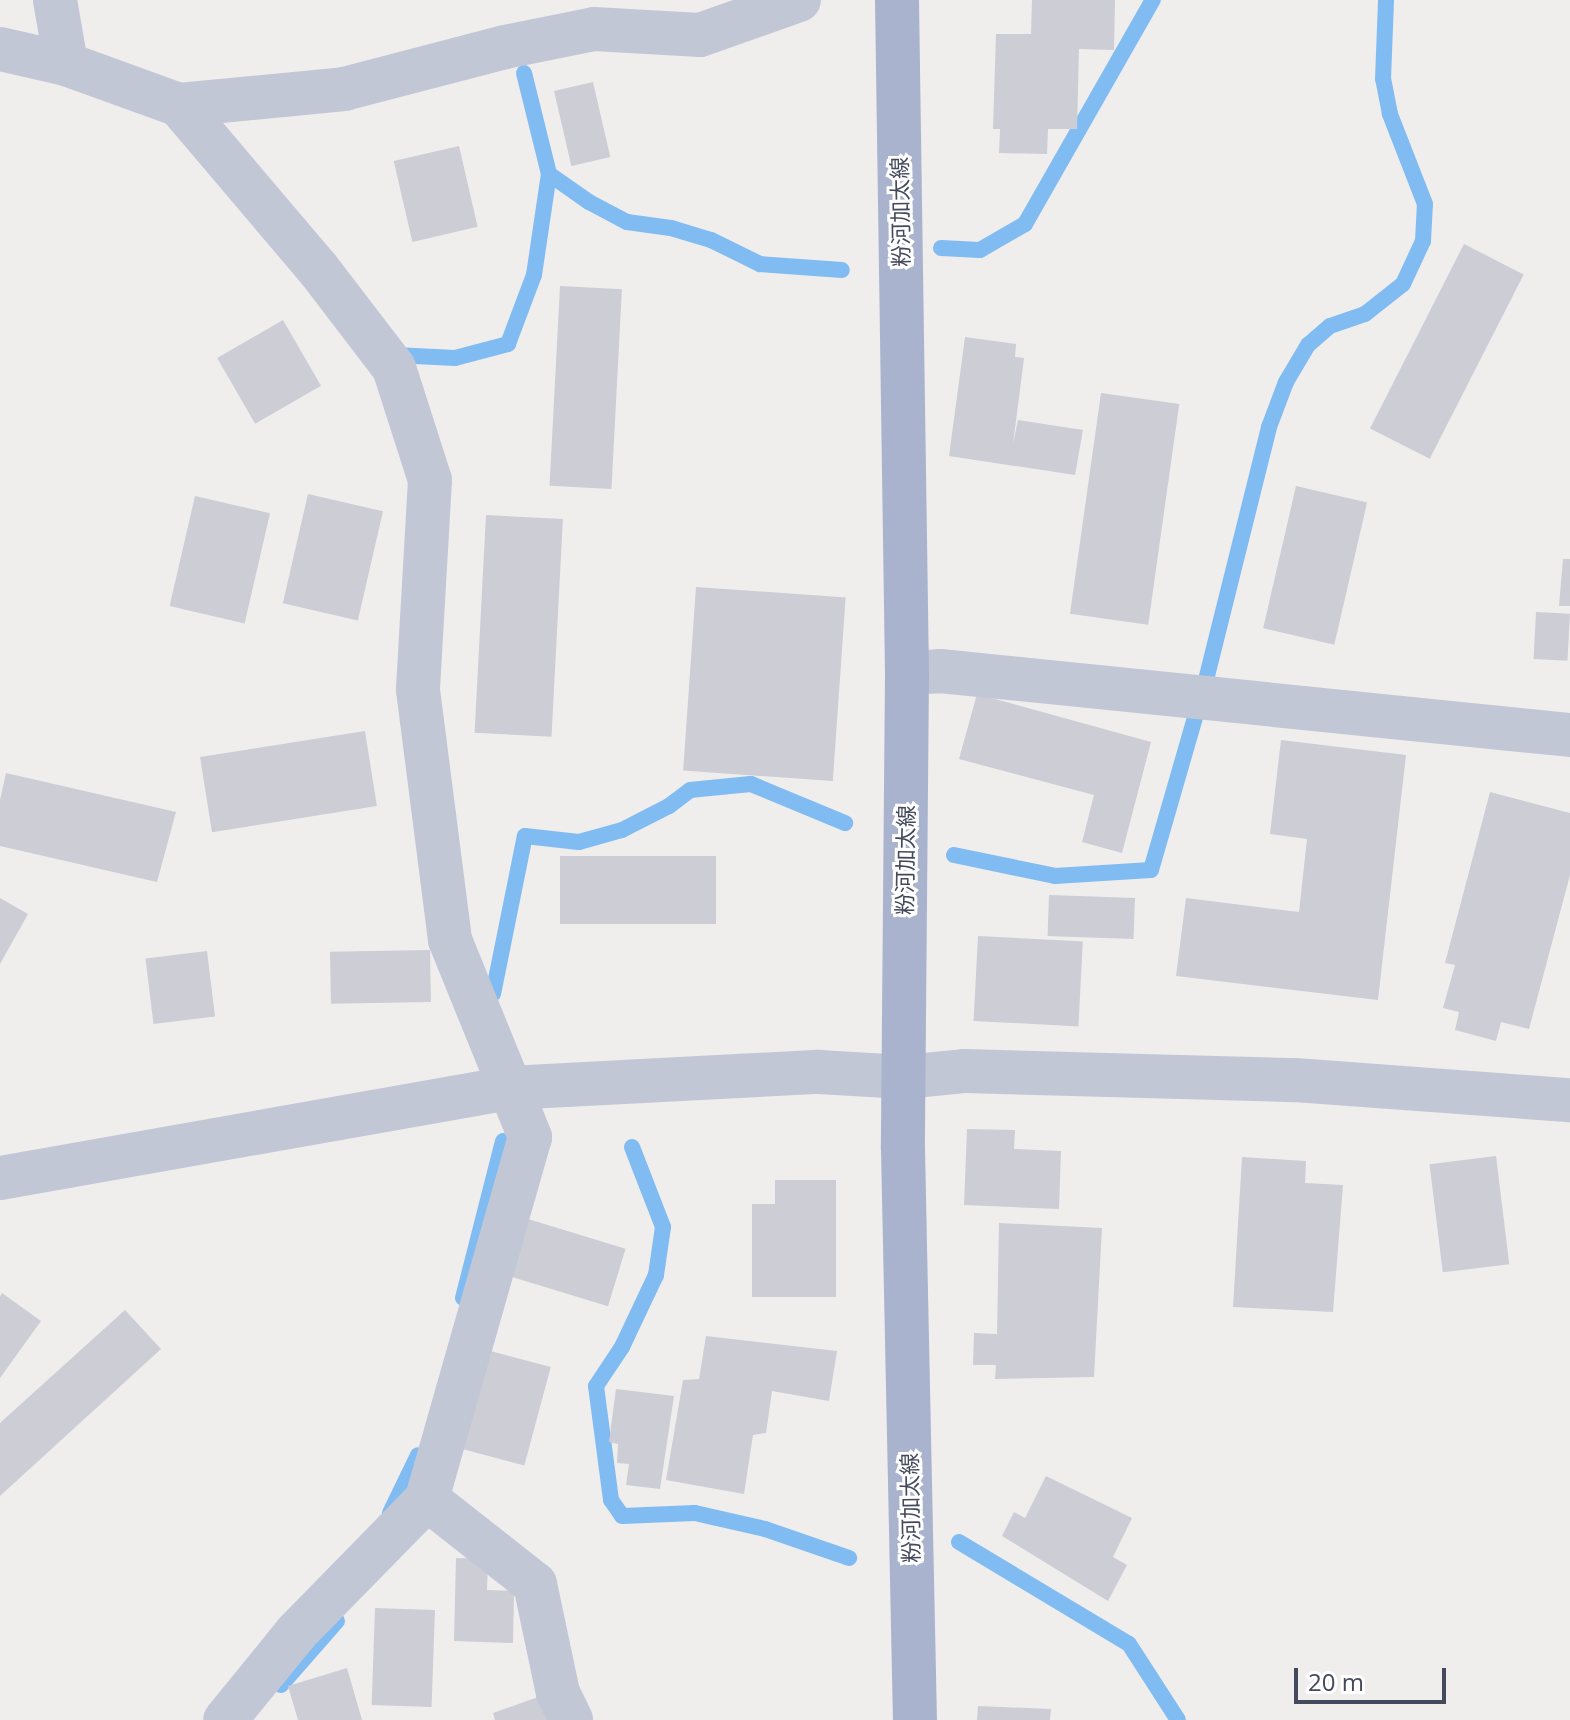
<!DOCTYPE html>
<meta charset="utf-8">
<style>
body{margin:0}
#map{position:relative;width:1570px;height:1720px;overflow:hidden;background:#f0eded;font-family:"Open Sans","Noto Sans JP",sans-serif}
div>[style]{position:absolute}
[style*='--x']{left:calc(var(--x)*1px);top:calc(var(--y)*1px);width:calc(var(--w)*1px);rotate:calc(var(--a)*1deg)}
.stream>*{height:16px;margin:-8px;padding:0 8px;transform-origin:8px;border-radius:8px;background:#80bcf2}
.building>*{inset:0;background:#cccdd5;transform-origin:0 0}
.minor>*{height:44px;margin:-22px;padding:0 22px;transform-origin:22px;border-radius:22px;background:#c2c7d6}
.major>*{height:44px;margin:-22px;padding:0 22px;transform-origin:22px;border-radius:22px;background:#aab3ce}
span{translate:-50% -50%;white-space:nowrap;text-align:center;line-height:1.15;-webkit-text-stroke:6px #fff;paint-order:stroke}
.street-label{font-size:22px;color:#444a5c}
.scale{position:absolute;left:1294px;top:1668px;width:152px;height:36px;box-sizing:border-box;border:4px solid #444a5c;border-top:0;padding-left:10px;font-size:24px;line-height:28px;white-space:nowrap;color:#444a5c;-webkit-text-stroke:6px #fff;paint-order:stroke}
</style>
<div id="map">
<div class="stream">
<div style="--x:549;--y:174;--w:49;--a:35"></div>
<div style="--x:589;--y:202;--w:43;--a:27.8"></div>
<div style="--x:627;--y:222;--w:44;--a:7.8"></div>
<div style="--x:671;--y:228;--w:42;--a:16.7"></div>
<div style="--x:711;--y:240;--w:55;--a:26.1"></div>
<div style="--x:760;--y:264;--w:82;--a:4.2"></div>
<div style="--x:941;--y:248;--w:39;--a:3"></div>
<div style="--x:980;--y:250;--w:52;--a:-30"></div>
<div style="--x:1025;--y:224;--w:258;--a:-60.3"></div>
<div style="--x:395;--y:355;--w:60;--a:2.9"></div>
<div style="--x:455;--y:358;--w:55;--a:-14.8"></div>
<div style="--x:508;--y:344;--w:74;--a:-69.4"></div>
<div style="--x:534;--y:275;--w:102;--a:-81.6"></div>
<div style="--x:549;--y:174;--w:104;--a:-103.9"></div>
<div style="--x:954;--y:855;--w:103;--a:11.7"></div>
<div style="--x:1055;--y:876;--w:96;--a:-3.6"></div>
<div style="--x:1151;--y:870;--w:198;--a:-73.9"></div>
<div style="--x:1206;--y:680;--w:261;--a:-76"></div>
<div style="--x:1269;--y:427;--w:48;--a:-69.3"></div>
<div style="--x:1286;--y:382;--w:43;--a:-59.3"></div>
<div style="--x:1308;--y:345;--w:29;--a:-41"></div>
<div style="--x:1330;--y:326;--w:37;--a:-19"></div>
<div style="--x:1365;--y:314;--w:48;--a:-38.3"></div>
<div style="--x:1403;--y:284;--w:47;--a:-65.1"></div>
<div style="--x:1423;--y:241;--w:37;--a:-87"></div>
<div style="--x:1425;--y:204;--w:97;--a:-111.3"></div>
<div style="--x:1390;--y:114;--w:36;--a:-101"></div>
<div style="--x:1383;--y:79;--w:79;--a:-87.8"></div>
<div style="--x:493;--y:994;--w:161;--a:-78.6"></div>
<div style="--x:525;--y:836;--w:54;--a:6.3"></div>
<div style="--x:579;--y:842;--w:45;--a:-15.6"></div>
<div style="--x:622;--y:830;--w:53;--a:-27.1"></div>
<div style="--x:669;--y:806;--w:26;--a:-37"></div>
<div style="--x:690;--y:790;--w:61;--a:-5.6"></div>
<div style="--x:751;--y:784;--w:102;--a:22.5"></div>
<div style="--x:632;--y:1147;--w:86;--a:68.8"></div>
<div style="--x:663;--y:1227;--w:49;--a:98.3"></div>
<div style="--x:656;--y:1275;--w:80;--a:115.3"></div>
<div style="--x:622;--y:1347;--w:47;--a:123.7"></div>
<div style="--x:596;--y:1386;--w:115;--a:82.5"></div>
<div style="--x:611;--y:1500;--w:19;--a:55"></div>
<div style="--x:622;--y:1516;--w:73;--a:-2.4"></div>
<div style="--x:695;--y:1513;--w:72;--a:12.9"></div>
<div style="--x:765;--y:1529;--w:89;--a:19"></div>
<div style="--x:463;--y:1298;--w:162;--a:-75.7"></div>
<div style="--x:390;--y:1513;--w:64;--a:-64.2"></div>
<div style="--x:959;--y:1542;--w:198;--a:31"></div>
<div style="--x:1129;--y:1644;--w:90;--a:57.2"></div>
<div style="--x:281;--y:1685;--w:85;--a:-48.8"></div>
</div>
<div class="building">
<div style="clip-path:polygon(1032px 0,1115px 0,1114px 50px,1079px 49px,1077px 129px,1048px 129px,1047px 154px,999px 153px,1000px 129px,993px 129px,996px 34px,1031px 34px)"></div>
<div style="left:593px;top:82px;width:77px;height:40px;rotate:77deg"></div>
<div style="left:459px;top:146px;width:83px;height:67px;rotate:77deg"></div>
<div style="left:1464px;top:244px;width:67px;height:207px;rotate:27deg"></div>
<div style="left:560px;top:286px;width:62px;height:200px;rotate:3deg"></div>
<div style="left:283px;top:320px;width:76px;height:76px;rotate:60deg"></div>
<div style="clip-path:polygon(965px 337px,1016px 344px,1015px 357px,1024px 358px,1013px 444px,1018px 420px,1083px 430px,1075px 475px,949px 456px)"></div>
<div style="left:1101px;top:393px;width:79px;height:223px;rotate:8deg"></div>
<div style="left:1296px;top:486px;width:73px;height:146px;rotate:13deg"></div>
<div style="left:308px;top:494px;width:77px;height:112px;rotate:13deg"></div>
<div style="left:195px;top:496px;width:77px;height:113px;rotate:13deg"></div>
<div style="left:486px;top:515px;width:77px;height:218px;rotate:3deg"></div>
<div style="clip-path:polygon(1563px 559px,1570px 559px,1570px 606px,1559px 606px)"></div>
<div style="left:696px;top:587px;width:150px;height:184px;rotate:4deg"></div>
<div style="left:1536px;top:612px;width:34px;height:47px;rotate:3deg"></div>
<div style="clip-path:polygon(977px 694px,1151px 742px,1122px 853px,1082px 842px,1094px 795px,959px 759px)"></div>
<div style="left:365px;top:731px;width:76px;height:167px;rotate:81deg"></div>
<div style="clip-path:polygon(1281px 740px,1406px 755px,1378px 1000px,1176px 976px,1186px 898px,1299px 912px,1307px 839px,1270px 834px)"></div>
<div style="clip-path:polygon(6px 773px,176px 812px,157px 882px,0 846px,0 800px)"></div>
<div style="clip-path:polygon(1490px 792px,1570px 813px,1570px 875px,1529px 1029px,1501px 1022px,1496px 1041px,1455px 1030px,1459px 1012px,1443px 1008px,1455px 965px,1445px 963px)"></div>
<div style="left:560px;top:856px;width:156px;height:68px"></div>
<div style="left:1049px;top:895px;width:86px;height:41px;rotate:2deg"></div>
<div style="clip-path:polygon(0 898px,28px 914px,0 964px)"></div>
<div style="left:978px;top:936px;width:105px;height:85px;rotate:3deg"></div>
<div style="left:430px;top:950px;width:52px;height:100px;rotate:89deg"></div>
<div style="left:207px;top:951px;width:66px;height:62px;rotate:83deg"></div>
<div style="clip-path:polygon(967px 1129px,1015px 1130px,1014px 1149px,1061px 1151px,1059px 1209px,964px 1205px)"></div>
<div style="left:1496px;top:1156px;width:109px;height:67px;rotate:83deg"></div>
<div style="clip-path:polygon(1242px 1157px,1306px 1161px,1305px 1183px,1343px 1185px,1333px 1312px,1233px 1307px)"></div>
<div style="clip-path:polygon(775px 1180px,836px 1180px,836px 1297px,752px 1297px,752px 1204px,775px 1204px)"></div>
<div style="left:528px;top:1219px;width:102px;height:60px;rotate:17deg"></div>
<div style="clip-path:polygon(999px 1223px,1102px 1228px,1094px 1377px,995px 1379px,996px 1365px,973px 1365px,974px 1333px,997px 1334px)"></div>
<div style="clip-path:polygon(2px 1293px,41px 1321px,0 1378px,0 1297px)"></div>
<div style="clip-path:polygon(125px 1310px,161px 1349px,0 1496px,0 1423px)"></div>
<div style="clip-path:polygon(706px 1336px,837px 1351px,829px 1401px,772px 1391px,766px 1433px,753px 1435px,744px 1494px,666px 1480px,683px 1380px,699px 1379px)"></div>
<div style="left:487px;top:1350px;width:66px;height:102px;rotate:15deg"></div>
<div style="clip-path:polygon(616px 1389px,674px 1396px,660px 1489px,626px 1485px,629px 1464px,617px 1463px,618px 1444px,609px 1442px)"></div>
<div style="clip-path:polygon(1046px 1476px,1132px 1518px,1113px 1557px,1127px 1565px,1108px 1601px,1002px 1536px,1014px 1512px,1025px 1518px)"></div>
<div style="clip-path:polygon(456px 1558px,488px 1559px,487px 1590px,514px 1591px,513px 1643px,454px 1641px)"></div>
<div style="left:375px;top:1608px;width:60px;height:97px;rotate:2deg"></div>
<div style="clip-path:polygon(347px 1668px,362px 1720px,298px 1720px,288px 1686px)"></div>
<div style="clip-path:polygon(541px 1696px,549px 1720px,495px 1720px,493px 1713px)"></div>
<div style="clip-path:polygon(978px 1706px,1051px 1709px,1050px 1720px,977px 1720px)"></div>
</div>
<div class="minor">
<div style="--x:55;--y:0;--w:65;--a:80.2"></div>
<div style="--x:0;--y:49;--w:68;--a:12.8"></div>
<div style="--x:66;--y:64;--w:120;--a:19.9"></div>
<div style="--x:179;--y:105;--w:166;--a:-5.5"></div>
<div style="--x:344;--y:89;--w:166;--a:-14.6"></div>
<div style="--x:505;--y:47;--w:91;--a:-11.4"></div>
<div style="--x:594;--y:29;--w:106;--a:3.2"></div>
<div style="--x:700;--y:35;--w:105;--a:-19.5"></div>
<div style="--x:179;--y:105;--w:216;--a:49.7"></div>
<div style="--x:319;--y:270;--w:123;--a:52.6"></div>
<div style="--x:394;--y:368;--w:118;--a:72.2"></div>
<div style="--x:430;--y:480;--w:210;--a:93.3"></div>
<div style="--x:418;--y:690;--w:252;--a:82.7"></div>
<div style="--x:450;--y:940;--w:213;--a:67.9"></div>
<div style="--x:530;--y:1137;--w:376;--a:105.9"></div>
<div style="--x:427;--y:1499;--w:187;--a:134.4"></div>
<div style="--x:296;--y:1633;--w:112;--a:129.2"></div>
<div style="--x:907;--y:673;--w:33;--a:-3"></div>
<div style="--x:940;--y:671;--w:633;--a:5.8"></div>
<div style="--x:0;--y:1178;--w:517;--a:-10.03"></div>
<div style="--x:509;--y:1088;--w:310;--a:-3"></div>
<div style="--x:819;--y:1072;--w:85;--a:3.4"></div>
<div style="--x:904;--y:1077;--w:60;--a:-5.7"></div>
<div style="--x:964;--y:1071;--w:331;--a:1.6"></div>
<div style="--x:1295;--y:1080;--w:276;--a:4.2"></div>
<div style="--x:427;--y:1499;--w:137;--a:38.2"></div>
<div style="--x:535;--y:1584;--w:111;--a:78.1"></div>
<div style="--x:558;--y:1693;--w:30;--a:64"></div>
</div>
<div class="major">
<div style="--x:897;--y:0;--w:673;--a:89.15"></div>
<div style="--x:907;--y:673;--w:476;--a:90.5"></div>
<div style="--x:903;--y:1149;--w:571;--a:88.8"></div>
</div>
<div class="street-label">
<span style="left:900px;top:212px;rotate:-91deg">粉河加太線</span>
<span style="left:905px;top:860px;rotate:-89deg">粉河加太線</span>
<span style="left:910px;top:1508px;rotate:-91deg">粉河加太線</span>
</div>
<div class="scale">20 m</div>
</div>
